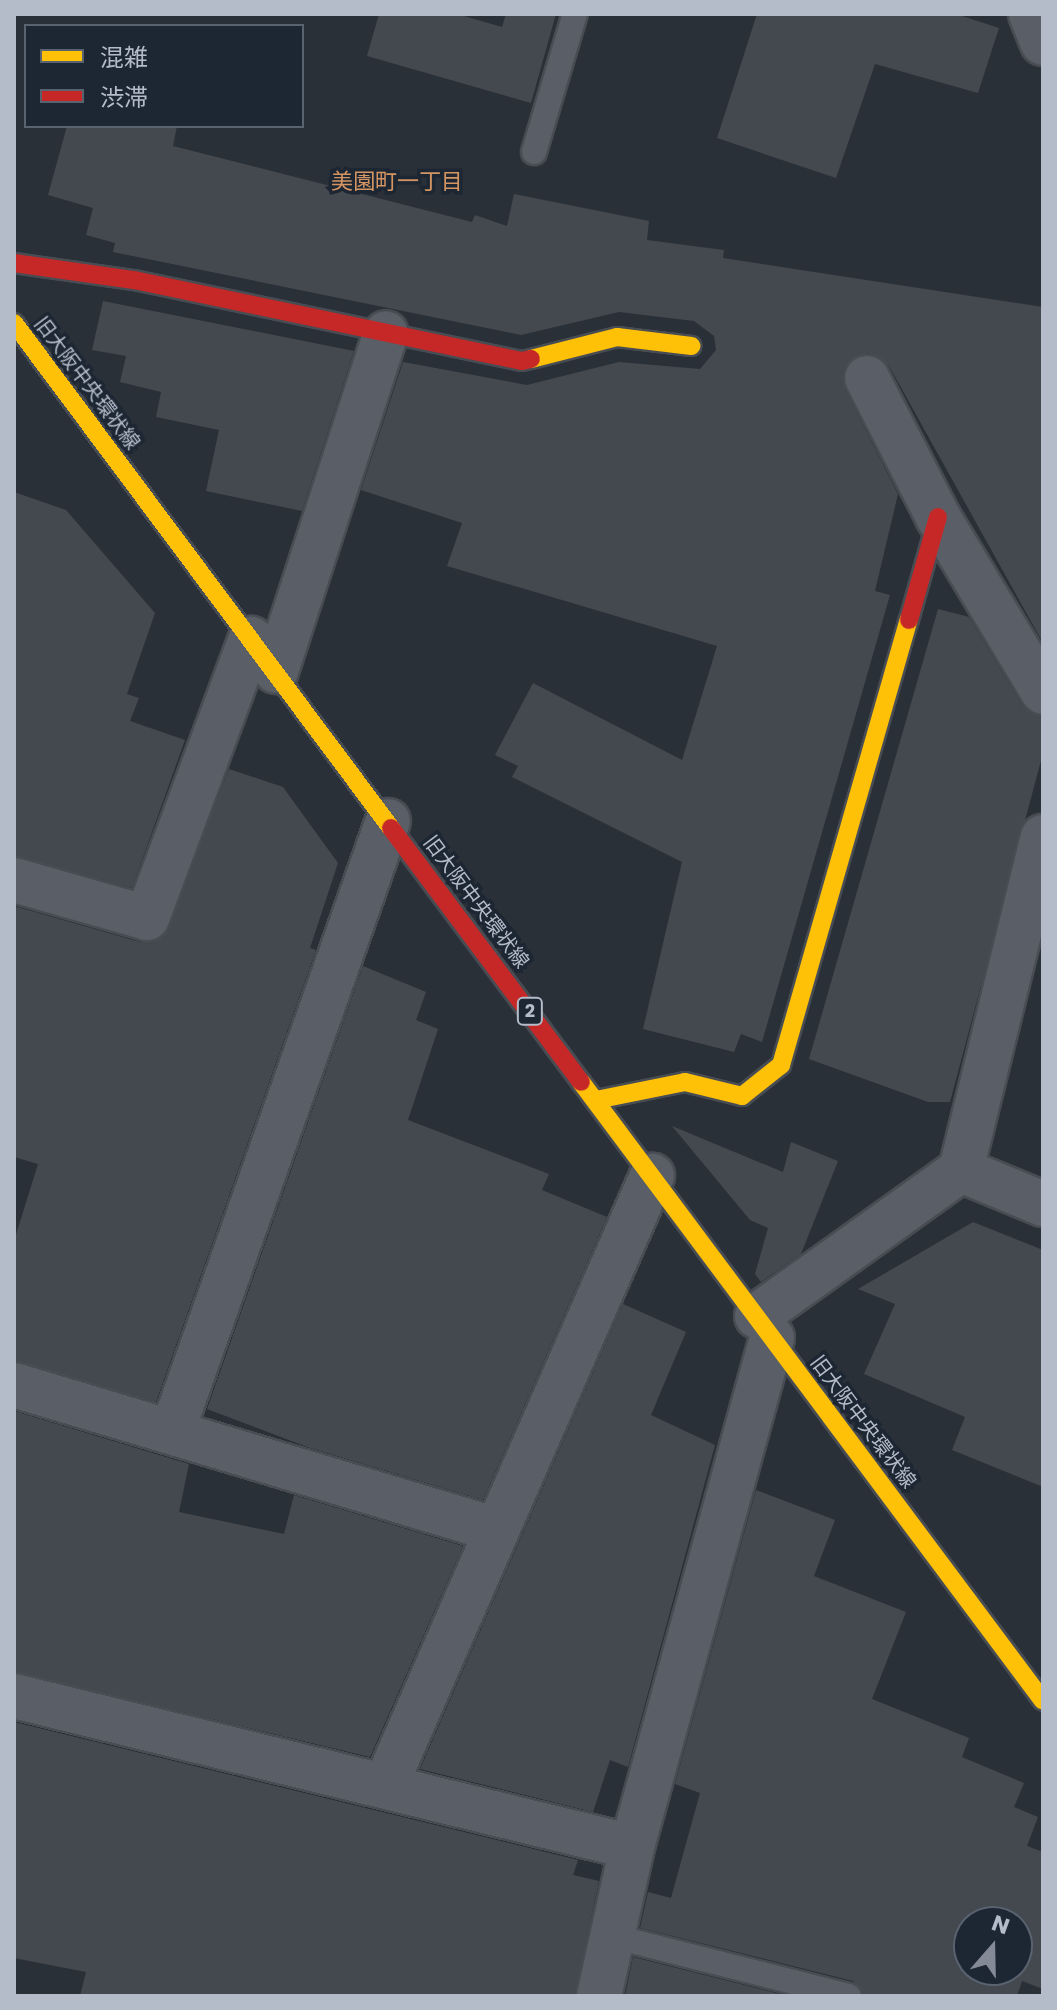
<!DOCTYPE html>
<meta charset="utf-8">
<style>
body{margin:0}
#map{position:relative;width:1057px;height:2010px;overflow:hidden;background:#2a3038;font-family:Poppins,"Noto Sans JP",sans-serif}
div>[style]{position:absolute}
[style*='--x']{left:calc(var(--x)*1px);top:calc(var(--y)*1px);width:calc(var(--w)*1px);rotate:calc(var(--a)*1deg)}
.building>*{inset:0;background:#444950}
.roads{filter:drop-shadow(2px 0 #484c53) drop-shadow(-2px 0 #484c53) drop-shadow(0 2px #484c53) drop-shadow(0 -2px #484c53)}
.lane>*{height:24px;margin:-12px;padding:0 12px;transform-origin:12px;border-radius:12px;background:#5a5e66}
.street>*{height:44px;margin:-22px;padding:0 22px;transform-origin:22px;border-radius:22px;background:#5a5e66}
.slow>*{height:18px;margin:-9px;padding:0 9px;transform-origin:9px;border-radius:9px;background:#ffc107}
.jam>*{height:18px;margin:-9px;padding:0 9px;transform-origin:9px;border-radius:9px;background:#c62828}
span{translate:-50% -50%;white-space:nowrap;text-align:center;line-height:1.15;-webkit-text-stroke:7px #1d2633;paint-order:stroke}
.shield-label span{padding:2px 6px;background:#1d2633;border:2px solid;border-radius:6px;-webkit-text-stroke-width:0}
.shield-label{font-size:18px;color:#b4bcc9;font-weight:700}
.street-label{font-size:20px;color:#b4bcc9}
.neighbourhood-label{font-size:22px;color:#d59563}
.frame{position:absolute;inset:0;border:16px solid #b4bcc9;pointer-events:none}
.legend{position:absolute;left:24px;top:24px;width:280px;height:104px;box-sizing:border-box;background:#1d2633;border:2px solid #59626f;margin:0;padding:10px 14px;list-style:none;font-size:24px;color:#b4bcc9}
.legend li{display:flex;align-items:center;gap:16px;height:40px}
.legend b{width:40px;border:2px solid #59626f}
.north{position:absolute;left:953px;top:1906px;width:80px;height:80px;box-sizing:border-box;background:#1d2633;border:2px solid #59626f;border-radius:50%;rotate:20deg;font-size:22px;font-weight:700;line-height:32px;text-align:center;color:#b4bcc9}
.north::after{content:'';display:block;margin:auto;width:28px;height:36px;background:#848b96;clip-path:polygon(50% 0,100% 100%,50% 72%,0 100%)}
</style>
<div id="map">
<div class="building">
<div style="clip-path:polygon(379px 14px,457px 14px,502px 27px,506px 14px,556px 14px,531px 103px,367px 56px)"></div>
<div style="clip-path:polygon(757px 14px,956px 14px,999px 28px,978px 93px,875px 64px,836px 178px,717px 138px)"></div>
<div style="clip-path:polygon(67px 126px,177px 126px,173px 146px,472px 222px,475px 215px,507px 226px,514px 194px,649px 221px,647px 240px,724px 250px,723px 258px,1043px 307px,1043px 643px,889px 366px,868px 353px,846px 365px,845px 389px,898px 494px,875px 591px,890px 595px,762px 1042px,741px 1034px,734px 1052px,643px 1029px,682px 862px,512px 777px,518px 766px,495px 755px,533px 683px,682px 760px,717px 646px,447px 566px,462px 523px,361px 490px,403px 362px,527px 385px,619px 362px,700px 369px,716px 350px,714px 336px,694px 321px,619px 312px,521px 335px,113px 252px,115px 243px,86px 235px,93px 208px,48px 195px)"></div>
<div style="clip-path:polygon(103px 301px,354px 351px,302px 511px,206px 491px,219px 430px,156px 417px,161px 392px,120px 382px,126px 356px,92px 350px)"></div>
<div style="clip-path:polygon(14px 492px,66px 510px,155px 613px,127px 694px,139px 698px,130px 721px,185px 740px,132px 888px,14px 856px)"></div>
<div style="clip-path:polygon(938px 609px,969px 617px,1022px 705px,1043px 717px,1043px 753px,950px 1102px,928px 1102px,809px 1059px)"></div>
<div style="clip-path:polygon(229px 769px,283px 787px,338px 863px,310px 948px,316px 950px,156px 1402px,14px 1361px,14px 1241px,38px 1164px,14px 1157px,14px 906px,140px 942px,163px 937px)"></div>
<div style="clip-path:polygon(363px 966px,426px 992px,416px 1020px,438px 1029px,408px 1120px,549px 1174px,542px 1190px,607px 1217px,483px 1500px,307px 1447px,207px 1409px)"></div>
<div style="clip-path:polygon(672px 1126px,783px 1172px,791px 1142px,838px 1161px,801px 1254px,761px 1282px,755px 1274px,768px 1228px,750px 1220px)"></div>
<div style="clip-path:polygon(973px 1222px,1043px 1250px,1043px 1487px,952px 1450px,965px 1417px,864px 1374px,895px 1304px,858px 1289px)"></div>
<div style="clip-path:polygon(623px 1304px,686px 1332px,651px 1415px,715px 1445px,628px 1767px,610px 1760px,593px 1812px,420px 1769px)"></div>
<div style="clip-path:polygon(14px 1411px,189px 1464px,179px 1512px,284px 1534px,294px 1495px,463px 1546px,370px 1757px,14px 1672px)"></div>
<div style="clip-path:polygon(evenodd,756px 1490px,835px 1520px,814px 1576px,906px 1612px,872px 1699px,969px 1738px,962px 1757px,1024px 1783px,1014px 1807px,1038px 1817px,1027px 1846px,1043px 1852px,1043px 1989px,1022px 1981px,1017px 1996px,864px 1996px,853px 1981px,640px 1928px,648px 1892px,671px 1898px,700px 1793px,675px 1784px,756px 1490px,969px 1922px,1017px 1922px,1017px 1970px,969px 1970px,969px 1922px)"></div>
<div style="clip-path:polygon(14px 1722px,578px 1860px,573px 1875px,599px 1881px,575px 1996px,80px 1996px,86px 1972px,14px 1958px)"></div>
<div style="clip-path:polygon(633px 1957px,788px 1996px,625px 1996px)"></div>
</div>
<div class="roads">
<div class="lane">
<div style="--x:534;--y:152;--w:144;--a:-73.5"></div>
<div style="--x:612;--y:1936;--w:244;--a:14.2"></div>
</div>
<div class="street">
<div style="--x:1031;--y:14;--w:31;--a:68"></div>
<div style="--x:867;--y:378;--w:156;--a:62.9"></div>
<div style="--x:938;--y:517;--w:204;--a:59"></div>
<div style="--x:276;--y:671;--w:355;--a:-72"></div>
<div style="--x:14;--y:880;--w:138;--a:15.9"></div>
<div style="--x:147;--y:918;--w:298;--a:-69.6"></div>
<div style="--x:961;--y:1170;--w:89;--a:22.5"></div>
<div style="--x:757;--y:1316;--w:251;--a:-35.6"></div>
<div style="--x:961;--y:1170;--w:343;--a:-76.2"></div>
<div style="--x:14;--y:1385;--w:504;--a:16.71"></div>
<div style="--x:172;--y:1432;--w:648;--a:-70.53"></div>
<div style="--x:14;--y:1696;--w:636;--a:13.73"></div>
<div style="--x:386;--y:1784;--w:664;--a:-66.37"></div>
<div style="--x:599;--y:1996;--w:153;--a:-77.5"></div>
<div style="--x:632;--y:1847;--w:528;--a:-74.62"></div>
</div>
<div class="slow">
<div style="--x:14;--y:323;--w:630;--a:53.26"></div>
<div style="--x:531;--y:359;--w:89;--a:-14.3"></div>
<div style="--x:617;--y:337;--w:75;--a:6.9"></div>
<div style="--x:581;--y:1082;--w:772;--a:53.26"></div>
<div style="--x:596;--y:1100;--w:91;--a:-11.4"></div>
<div style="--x:685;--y:1082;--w:59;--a:13.8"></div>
<div style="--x:742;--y:1096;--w:50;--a:-38.5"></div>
<div style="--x:781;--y:1065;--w:463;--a:-74"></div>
</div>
<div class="jam">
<div style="--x:14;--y:263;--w:121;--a:8.1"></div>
<div style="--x:134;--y:280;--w:396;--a:11.8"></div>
<div style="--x:522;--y:361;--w:9;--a:-13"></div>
<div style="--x:909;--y:620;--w:107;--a:-74.3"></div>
<div style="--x:391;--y:828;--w:317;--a:53.2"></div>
</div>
</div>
<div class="shield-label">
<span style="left:530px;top:1011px">2</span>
</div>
<div class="street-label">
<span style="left:87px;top:383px;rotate:53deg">旧大阪中央環状線</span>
<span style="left:476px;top:902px;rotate:53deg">旧大阪中央環状線</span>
<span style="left:863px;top:1422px;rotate:53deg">旧大阪中央環状線</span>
</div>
<div class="neighbourhood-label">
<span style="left:397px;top:182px">美園町一丁目</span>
</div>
<div class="frame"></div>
<ul class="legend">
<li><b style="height:10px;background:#ffc107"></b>混雑</li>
<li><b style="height:10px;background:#c62828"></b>渋滞</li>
</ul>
<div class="north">N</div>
</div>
